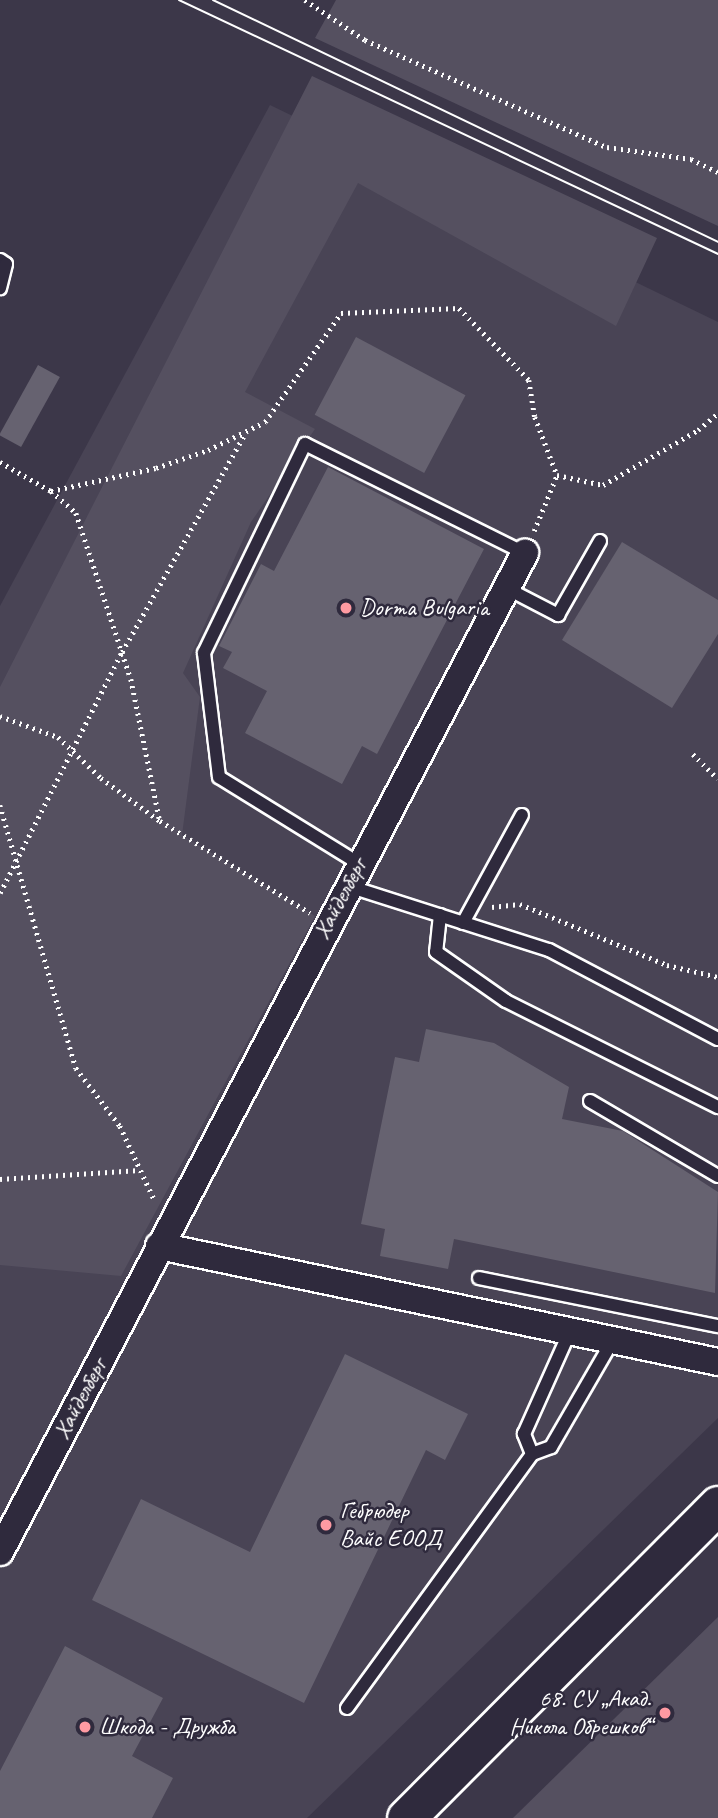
<!DOCTYPE html>
<meta charset="utf-8">
<style>
body{margin:0}
#map{position:relative;width:718px;height:1818px;overflow:hidden;background:#3c3749;font-family:Caveat,sans-serif}
div>[style]{position:absolute}
[style*='--x']{left:calc(var(--x)*1px);top:calc(var(--y)*1px);width:calc(var(--w)*1px);rotate:calc(var(--a)*1deg)}
.built>*{inset:0;background:#494455}
.green>*{inset:0;background:#555060}
.building>*{inset:0;background:#666270;transform-origin:0 0}
.path>*{height:4.5px;margin-top:-2.25px;transform-origin:0;background:repeating-linear-gradient(90deg,#fff 0 2px,transparent 0 7px)}
.roads{filter:drop-shadow(2px 0 #fff) drop-shadow(-2px 0 #fff) drop-shadow(0 2px #fff) drop-shadow(0 -2px #fff)}
.service>*{height:12px;margin:-6px;padding:0 6px;transform-origin:6px;border-radius:6px;background:#2f2a3d}
.minor>*{height:26px;margin:-13px;padding:0 13px;transform-origin:13px;border-radius:13px;background:#2f2a3d}
.secondary>*{height:37px;margin:-18.5px;padding:0 18.5px;transform-origin:18.5px;border-radius:18.5px;background:#2f2a3d}
.tram>*{height:2px;margin:-1px;padding:0 1px;transform-origin:1px;border-radius:1px;background:#fff}
.dots>*{width:19px;height:19px;translate:-50% -50%;box-sizing:border-box;border:4px solid #2f2a3d;border-radius:50%}
span{translate:-50% -50%;white-space:nowrap;text-align:center;line-height:1.15;-webkit-text-stroke:5px #2f2a3d;paint-order:stroke}
.poi-label{font-size:24px;color:#fff}
.left{translate:0 -50%;text-align:left}
.right{translate:-100% -50%;text-align:right}
.street-label{font-size:24px;color:#fff}
</style>
<div id="map">
<div class="built">
<div style="clip-path:polygon(270px 105px,718px 322px,718px 1418px,307px 1818px,0 1818px,0 606px)"></div>
</div>
<div class="green">
<div style="clip-path:polygon(336px 0,718px 0,718px 226px,315px 38px)"></div>
<div style="clip-path:polygon(312px 76px,657px 238px,616px 326px,358px 183px,245px 392px,315px 429px,251px 522px,183px 673px,200px 697px,182px 835px,315px 916px,121px 1276px,0 1265px,0 687px)"></div>
<div style="clip-path:polygon(718px 1617px,718px 1818px,513px 1818px)"></div>
</div>
<div class="building">
<div style="left:356px;top:337px;width:124px;height:88px;rotate:28deg"></div>
<div style="left:38px;top:365px;width:25px;height:80px;rotate:29deg"></div>
<div style="clip-path:polygon(328px 467px,484px 549px,377px 754px,362px 746px,342px 784px,245px 733px,267px 691px,223px 668px,232px 652px,219px 646px,261px 564px,274px 571px)"></div>
<div style="clip-path:polygon(622px 542px,718px 600px,718px 634px,672px 708px,562px 640px)"></div>
<div style="clip-path:polygon(426px 1029px,494px 1043px,569px 1087px,562px 1119px,623px 1131px,718px 1192px,715px 1293px,454px 1239px,448px 1269px,380px 1256px,385px 1229px,361px 1224px,395px 1057px,419px 1062px)"></div>
<div style="clip-path:polygon(345px 1354px,468px 1414px,445px 1460px,426px 1450px,304px 1703px,92px 1600px,141px 1499px,250px 1552px)"></div>
<div style="clip-path:polygon(65px 1646px,163px 1698px,132px 1756px,173px 1778px,152px 1818px,0 1818px,0 1771px)"></div>
</div>
<div class="path">
<div style="--x:305;--y:0;--w:72;--a:33.7"></div>
<div style="--x:365;--y:40;--w:265;--a:23.9"></div>
<div style="--x:607;--y:147;--w:85;--a:8.1"></div>
<div style="--x:691;--y:159;--w:30;--a:26"></div>
<div style="--x:0;--y:462;--w:59;--a:29.6"></div>
<div style="--x:51;--y:491;--w:33;--a:41"></div>
<div style="--x:76;--y:513;--w:175;--a:71.7"></div>
<div style="--x:131;--y:679;--w:145;--a:78.5"></div>
<div style="--x:160;--y:821;--w:176;--a:31.5"></div>
<div style="--x:51;--y:491;--w:107;--a:-12.4"></div>
<div style="--x:156;--y:468;--w:55;--a:-19.1"></div>
<div style="--x:208;--y:450;--w:64;--a:-26.2"></div>
<div style="--x:265;--y:422;--w:133;--a:-55.1"></div>
<div style="--x:341;--y:313;--w:118;--a:-2.4"></div>
<div style="--x:459;--y:308;--w:100;--a:45.8"></div>
<div style="--x:529;--y:380;--w:37;--a:81"></div>
<div style="--x:535;--y:417;--w:62;--a:69.2"></div>
<div style="--x:534;--y:531;--w:61;--a:-67.7"></div>
<div style="--x:557;--y:475;--w:47;--a:12.3"></div>
<div style="--x:603;--y:485;--w:110;--a:-30.1"></div>
<div style="--x:698;--y:430;--w:26;--a:-40"></div>
<div style="--x:0;--y:716;--w:62;--a:19.9"></div>
<div style="--x:58;--y:737;--w:59;--a:43.6"></div>
<div style="--x:101;--y:778;--w:73;--a:36.1"></div>
<div style="--x:693;--y:754;--w:35;--a:45"></div>
<div style="--x:0;--y:805;--w:274;--a:73.9"></div>
<div style="--x:76;--y:1068;--w:73;--a:52.8"></div>
<div style="--x:120;--y:1126;--w:83;--a:65"></div>
<div style="--x:0;--y:893;--w:270;--a:-63.2"></div>
<div style="--x:122;--y:652;--w:250;--a:-60.6"></div>
<div style="--x:492;--y:907;--w:28;--a:-6"></div>
<div style="--x:520;--y:904;--w:159;--a:22.5"></div>
<div style="--x:667;--y:965;--w:52;--a:13.2"></div>
<div style="--x:0;--y:1179;--w:140;--a:-3.7"></div>
</div>
<div class="roads">
<div class="service">
<div style="--x:0;--y:260;--w:7;--a:34"></div>
<div style="--x:6;--y:264;--w:25;--a:104"></div>
<div style="--x:506;--y:588;--w:59;--a:27.4"></div>
<div style="--x:558;--y:615;--w:85;--a:-60.4"></div>
<div style="--x:358;--y:863;--w:163;--a:-148.3"></div>
<div style="--x:219;--y:777;--w:125;--a:-96.9"></div>
<div style="--x:204;--y:653;--w:232;--a:-64.2"></div>
<div style="--x:305;--y:444;--w:246;--a:26.4"></div>
<div style="--x:348;--y:886;--w:211;--a:17.7"></div>
<div style="--x:549;--y:950;--w:191;--a:27.8"></div>
<div style="--x:440;--y:915;--w:37;--a:96"></div>
<div style="--x:436;--y:952;--w:85;--a:35"></div>
<div style="--x:506;--y:1001;--w:237;--a:26.6"></div>
<div style="--x:463;--y:923;--w:123;--a:-61.4"></div>
<div style="--x:590;--y:1101;--w:148;--a:30.4"></div>
<div style="--x:479;--y:1278;--w:244;--a:11.4"></div>
<div style="--x:532;--y:1454;--w:22;--a:-112"></div>
<div style="--x:524;--y:1434;--w:113;--a:-65.9"></div>
<div style="--x:347;--y:1708;--w:314;--a:-53.9"></div>
<div style="--x:532;--y:1454;--w:20;--a:-20"></div>
<div style="--x:551;--y:1447;--w:124;--a:-59.9"></div>
</div>
<div class="minor">
<div style="--x:159;--y:1246;--w:571;--a:11.72"></div>
<div style="--x:0;--y:1552;--w:1129;--a:-62.28"></div>
</div>
<div class="secondary">
<div style="--x:406;--y:1818;--w:442;--a:-45.1"></div>
</div>
</div>
<div class="tram">
<div style="--x:179;--y:0;--w:596;--a:25.23"></div>
<div style="--x:213;--y:0;--w:560;--a:25.6"></div>
</div>
<div class="dots">
<div style="left:346px;top:608px;background:#ff9aa2"></div>
<div style="left:326px;top:1525px;background:#ff9aa2"></div>
<div style="left:665px;top:1713px;background:#ff9aa2"></div>
<div style="left:85px;top:1727px;background:#ff9aa2"></div>
</div>
<div class="poi-label">
<span class="left" style="left:360px;top:608px">Dorma Bulgaria</span>
<span class="left" style="left:340px;top:1525px">Гебрюдер<br>Вайс ЕООД</span>
<span class="right" style="left:651px;top:1713px">68. СУ „Акад.<br>Никола Обрешков“</span>
<span class="left" style="left:99px;top:1727px">Шкода - Дружба</span>
</div>
<div class="street-label">
<span style="left:340px;top:899px;rotate:-62deg">Хайделберг</span>
<span style="left:80px;top:1399px;rotate:-62deg">Хайделберг</span>
</div>
</div>
